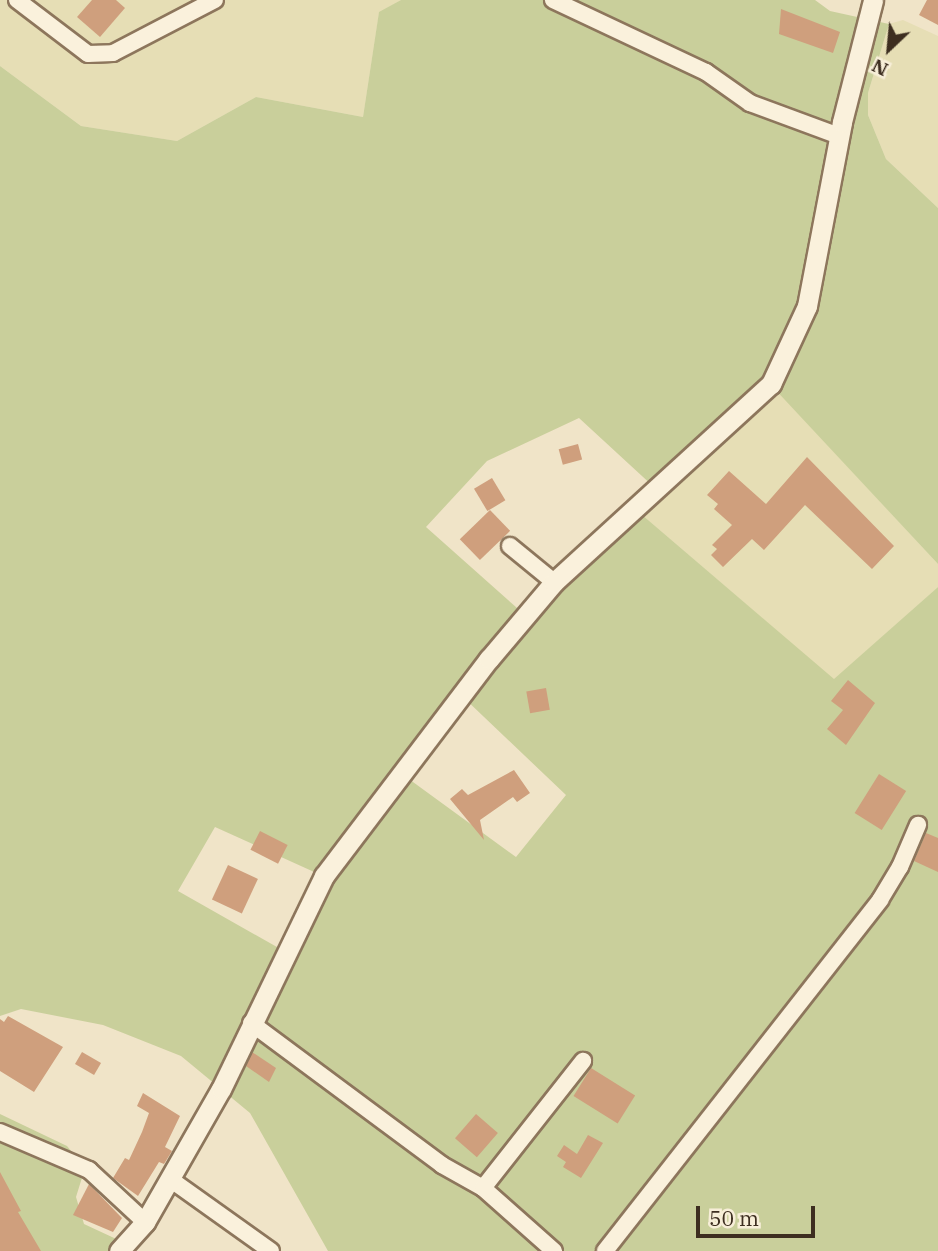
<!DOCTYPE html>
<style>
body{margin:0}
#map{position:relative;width:938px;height:1251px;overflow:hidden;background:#f0e4c8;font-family:"IBM Plex Serif",serif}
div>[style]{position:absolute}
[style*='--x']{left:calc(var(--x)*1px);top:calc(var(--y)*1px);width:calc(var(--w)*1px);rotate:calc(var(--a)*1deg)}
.farmland>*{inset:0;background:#e6deb5}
.green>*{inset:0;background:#c9cf9b}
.building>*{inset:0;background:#cf9f7d;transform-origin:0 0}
.roads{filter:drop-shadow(2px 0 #8d765c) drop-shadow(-2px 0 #8d765c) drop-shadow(0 2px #8d765c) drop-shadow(0 -2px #8d765c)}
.minor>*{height:16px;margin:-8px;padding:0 8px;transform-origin:8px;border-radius:8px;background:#faf1dc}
.tertiary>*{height:19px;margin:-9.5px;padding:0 9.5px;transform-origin:9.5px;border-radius:9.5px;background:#faf1dc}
span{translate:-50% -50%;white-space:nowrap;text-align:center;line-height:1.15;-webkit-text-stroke:7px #f7eed8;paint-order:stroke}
.north{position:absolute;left:854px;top:14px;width:70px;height:70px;-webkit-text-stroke:5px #f7eed8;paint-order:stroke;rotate:206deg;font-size:19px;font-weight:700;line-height:28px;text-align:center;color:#3d2e20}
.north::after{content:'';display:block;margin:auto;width:24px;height:32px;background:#3d2e20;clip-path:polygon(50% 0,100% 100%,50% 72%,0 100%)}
.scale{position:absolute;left:696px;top:1206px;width:119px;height:32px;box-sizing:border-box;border:4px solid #3d2e20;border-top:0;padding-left:9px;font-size:21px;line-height:24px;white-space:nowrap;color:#3d2e20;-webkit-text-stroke:5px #f7eed8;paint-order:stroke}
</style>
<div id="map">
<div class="farmland">
<div style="clip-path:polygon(0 0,401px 0,379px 13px,363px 117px,256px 97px,177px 141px,81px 126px,0 66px)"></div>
<div style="clip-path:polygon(903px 20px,938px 36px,938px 208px,886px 159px,868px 115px,868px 93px,889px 24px)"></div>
<div style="clip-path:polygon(771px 384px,938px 564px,938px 587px,834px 680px,634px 508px)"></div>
</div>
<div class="green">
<div style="clip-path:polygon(evenodd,401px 0,815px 0,830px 11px,889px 24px,868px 93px,868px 115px,886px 159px,938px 208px,938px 564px,771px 385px,655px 488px,579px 418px,487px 461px,426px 527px,526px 616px,634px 508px,834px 679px,938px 587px,938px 1251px,328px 1251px,250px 1113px,181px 1056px,103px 1025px,21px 1009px,0 1016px,0 66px,81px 126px,177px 141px,256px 97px,363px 117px,379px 12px,401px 0,462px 696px,566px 795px,516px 857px,402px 774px,462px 696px,401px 0,215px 827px,323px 876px,284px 951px,178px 891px,215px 827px)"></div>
<div style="clip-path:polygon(0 1114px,67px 1146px,85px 1168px,76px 1197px,84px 1224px,127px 1244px,119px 1251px,0 1251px)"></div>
</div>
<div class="building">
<div style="clip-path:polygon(92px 0,116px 0,125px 8px,100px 37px,77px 17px)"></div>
<div style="clip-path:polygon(927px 0,938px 0,938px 25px,919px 15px)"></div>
<div style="clip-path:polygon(781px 9px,840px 32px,833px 53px,779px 34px)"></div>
<div style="left:578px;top:444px;width:16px;height:20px;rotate:75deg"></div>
<div style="clip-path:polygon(807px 457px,894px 546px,872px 569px,805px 505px,764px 550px,752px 539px,723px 567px,711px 555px,717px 549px,712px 545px,732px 525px,714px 509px,718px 504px,707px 495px,729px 471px,766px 504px)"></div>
<div style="left:492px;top:478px;width:26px;height:21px;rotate:59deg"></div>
<div style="left:490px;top:510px;width:29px;height:42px;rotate:46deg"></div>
<div style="clip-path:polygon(848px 680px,875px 703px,846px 745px,827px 729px,843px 710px,831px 701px)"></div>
<div style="left:546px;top:688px;width:22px;height:20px;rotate:80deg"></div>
<div style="clip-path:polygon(514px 770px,530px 793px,517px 802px,513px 797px,480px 820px,484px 840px,450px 799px,462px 789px,468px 795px)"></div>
<div style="left:879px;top:774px;width:32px;height:46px;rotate:32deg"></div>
<div style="left:260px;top:831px;width:31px;height:21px;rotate:27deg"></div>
<div style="clip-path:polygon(926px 833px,938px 838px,938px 872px,914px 861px)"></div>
<div style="left:228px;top:865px;width:33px;height:38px;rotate:25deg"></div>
<div style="clip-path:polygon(8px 1016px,63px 1047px,34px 1092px,0 1071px,0 1019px,4px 1022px)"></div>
<div style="left:82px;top:1052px;width:22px;height:14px;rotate:30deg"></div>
<div style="clip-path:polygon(252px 1052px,276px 1068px,269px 1082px,246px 1066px)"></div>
<div style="left:591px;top:1068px;width:52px;height:33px;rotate:32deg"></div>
<div style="clip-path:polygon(143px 1093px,180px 1116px,165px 1147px,172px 1151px,164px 1164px,159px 1162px,138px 1196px,113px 1178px,125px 1158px,129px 1160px,142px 1132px,149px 1113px,137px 1106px)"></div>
<div style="left:476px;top:1114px;width:29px;height:32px;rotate:41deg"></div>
<div style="clip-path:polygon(588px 1135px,603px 1143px,581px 1178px,563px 1167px,566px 1162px,557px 1156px,564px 1145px,577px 1154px)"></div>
<div style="clip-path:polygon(0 1172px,21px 1211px,18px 1212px,41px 1251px,0 1251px)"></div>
<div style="clip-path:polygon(89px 1184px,122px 1218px,113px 1232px,73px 1215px)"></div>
</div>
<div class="roads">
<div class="minor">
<div style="--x:17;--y:0;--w:89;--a:37.3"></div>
<div style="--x:88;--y:54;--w:25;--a:-2"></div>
<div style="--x:113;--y:53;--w:115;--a:-27.5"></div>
<div style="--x:553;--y:0;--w:169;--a:25.2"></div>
<div style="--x:706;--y:72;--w:54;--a:35.2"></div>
<div style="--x:750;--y:103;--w:95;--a:20.3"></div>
<div style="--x:510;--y:546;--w:57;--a:39.3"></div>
<div style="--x:251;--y:1023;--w:238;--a:36.6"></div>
<div style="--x:442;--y:1165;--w:47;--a:29.3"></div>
<div style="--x:483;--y:1188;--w:95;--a:41.6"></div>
<div style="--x:0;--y:1132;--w:97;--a:23.1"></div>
<div style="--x:89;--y:1170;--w:76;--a:42.9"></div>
<div style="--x:170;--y:1179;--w:124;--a:35.5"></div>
<div style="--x:483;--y:1188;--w:162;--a:-51.8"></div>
<div style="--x:605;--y:1251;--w:446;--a:-51.9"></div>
<div style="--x:880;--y:900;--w:39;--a:-59"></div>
<div style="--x:900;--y:867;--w:46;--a:-66.8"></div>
</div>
<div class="tertiary">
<div style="--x:119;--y:1251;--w:39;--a:-48"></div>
<div style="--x:145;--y:1222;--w:153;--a:-60.3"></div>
<div style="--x:221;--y:1089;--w:237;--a:-64.2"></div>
<div style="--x:324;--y:876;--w:273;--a:-52.8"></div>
<div style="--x:489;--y:659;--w:101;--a:-49.8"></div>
<div style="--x:554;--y:582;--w:294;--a:-42.4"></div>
<div style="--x:771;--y:384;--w:86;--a:-65.2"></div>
<div style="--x:807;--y:306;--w:187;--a:-79.2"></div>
<div style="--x:842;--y:122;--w:126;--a:-75.7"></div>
</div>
</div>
<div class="north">N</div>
<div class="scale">50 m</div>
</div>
